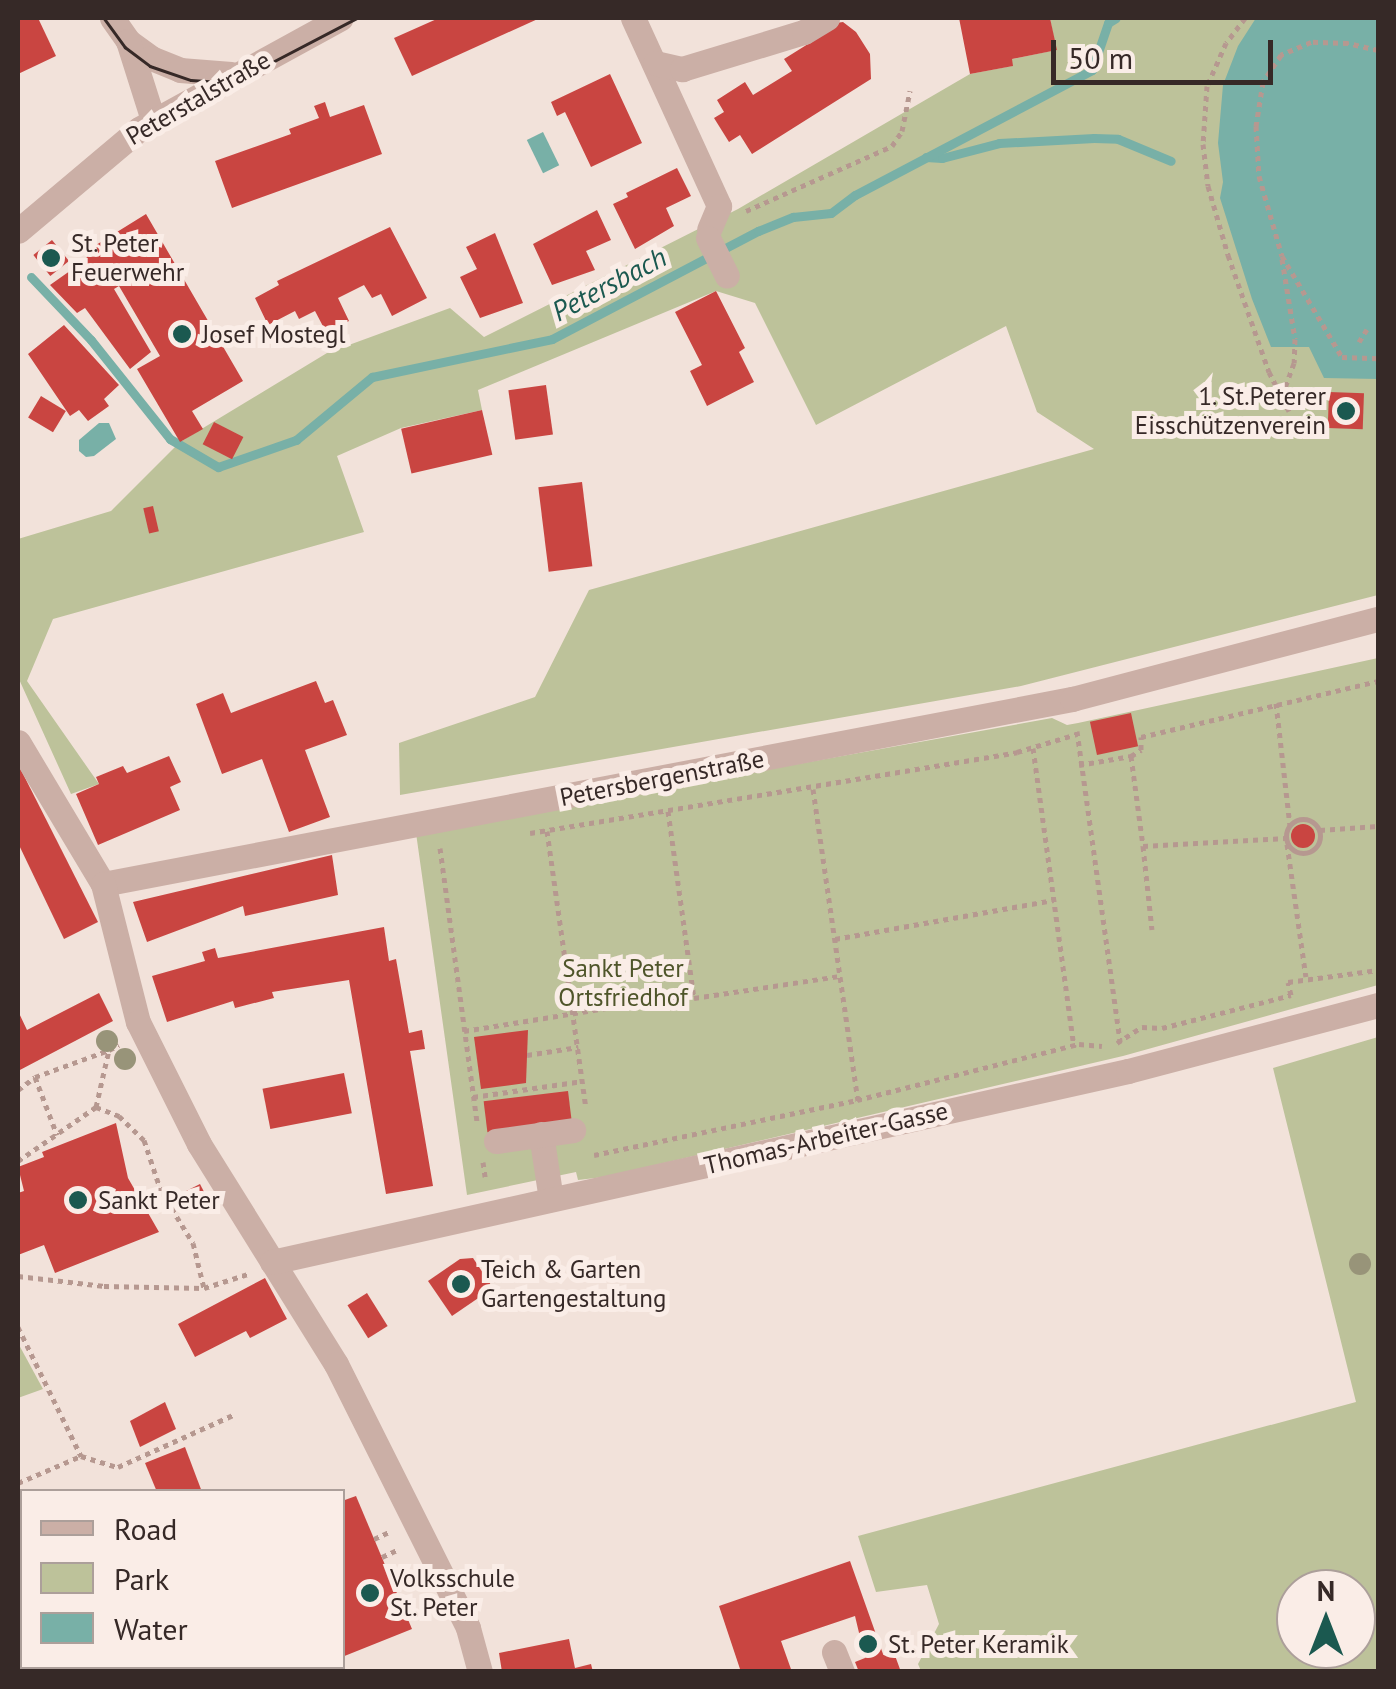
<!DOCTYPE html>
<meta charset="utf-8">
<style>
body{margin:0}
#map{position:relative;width:1396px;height:1689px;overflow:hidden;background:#f2e2da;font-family:"PT Sans",sans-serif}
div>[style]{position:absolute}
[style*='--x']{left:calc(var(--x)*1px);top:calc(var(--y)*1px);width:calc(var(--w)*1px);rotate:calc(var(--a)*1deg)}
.green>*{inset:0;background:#bdc29a}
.water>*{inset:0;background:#78b0a7;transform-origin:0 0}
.stream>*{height:9px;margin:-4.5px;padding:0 4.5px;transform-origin:4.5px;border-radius:4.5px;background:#78b0a7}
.building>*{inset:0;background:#c94541;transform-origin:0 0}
.round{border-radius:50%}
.path>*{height:5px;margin-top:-2.5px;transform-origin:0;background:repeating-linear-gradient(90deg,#b69890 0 5px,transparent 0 10px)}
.path>.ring{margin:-2.5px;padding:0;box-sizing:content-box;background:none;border:5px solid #b69890;border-radius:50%}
.minor>*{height:25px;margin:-12.5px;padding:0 12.5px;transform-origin:12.5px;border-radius:12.5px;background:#cbafa6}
.tram>*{height:2.5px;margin:-1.25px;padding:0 1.25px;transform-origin:1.25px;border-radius:1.25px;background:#362927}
.trees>*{width:22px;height:22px;margin:-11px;border-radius:50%;background:#989479}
.dots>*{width:28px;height:28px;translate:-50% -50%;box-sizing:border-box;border:5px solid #faede7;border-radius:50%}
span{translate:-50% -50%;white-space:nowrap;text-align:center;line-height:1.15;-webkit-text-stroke:10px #faede7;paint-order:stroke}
.street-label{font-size:25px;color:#362927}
.poi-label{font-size:25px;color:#362927}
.left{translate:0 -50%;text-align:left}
.right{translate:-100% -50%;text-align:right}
.park-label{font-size:25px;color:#4f552a}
.water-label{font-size:28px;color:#1b5950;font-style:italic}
.frame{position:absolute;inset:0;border:20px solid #362927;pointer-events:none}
.legend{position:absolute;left:20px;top:1489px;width:325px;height:180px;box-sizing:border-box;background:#faede7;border:2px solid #ac9f9a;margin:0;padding:12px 18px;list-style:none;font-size:30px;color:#362927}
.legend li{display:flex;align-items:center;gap:20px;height:50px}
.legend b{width:50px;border:2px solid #ac9f9a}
.north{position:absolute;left:1276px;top:1569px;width:100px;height:100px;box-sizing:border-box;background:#faede7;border:2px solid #ac9f9a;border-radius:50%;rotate:0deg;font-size:28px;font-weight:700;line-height:40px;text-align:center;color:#362927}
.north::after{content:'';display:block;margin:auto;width:35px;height:45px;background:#1b5950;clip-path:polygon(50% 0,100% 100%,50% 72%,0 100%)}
.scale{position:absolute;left:1051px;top:40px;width:222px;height:45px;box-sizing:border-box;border:5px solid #362927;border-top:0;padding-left:12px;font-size:30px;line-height:35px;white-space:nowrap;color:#362927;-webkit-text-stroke:8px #faede7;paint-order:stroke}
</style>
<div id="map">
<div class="green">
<div style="clip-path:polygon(1050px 18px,1378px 18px,1378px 595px,1021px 686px,400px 795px,399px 743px,535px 697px,589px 590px,1094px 449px,1037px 412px,1006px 326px,816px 425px,755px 303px,716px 291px,478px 390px,482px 410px,401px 428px,337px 456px,364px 532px,53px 619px,27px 681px,99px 784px,71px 794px,18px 677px,18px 539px,111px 511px,180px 442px,327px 353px,450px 308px,484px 337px,738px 209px,970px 74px,1012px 66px,1012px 59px,1056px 50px)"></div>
<div style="clip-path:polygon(1378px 658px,1378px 985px,1123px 1056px,604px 1177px,578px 1180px,576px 1172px,467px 1195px,416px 833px,1052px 718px,1067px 725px,1078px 723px)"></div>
<div style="clip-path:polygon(evenodd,1378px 1037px,1378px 1671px,921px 1671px,918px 1664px,939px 1624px,927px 1585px,876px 1592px,858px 1536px,1356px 1402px,1273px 1068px,1378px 1037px,1296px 1589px,1356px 1589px,1356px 1649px,1296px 1649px,1296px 1589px)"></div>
<div style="clip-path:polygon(18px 1343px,43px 1389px,18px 1398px)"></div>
</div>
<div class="water">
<div style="clip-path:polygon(1256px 18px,1378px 18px,1378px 379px,1324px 378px,1309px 347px,1271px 347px,1252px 299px,1220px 198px,1223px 182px,1218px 143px,1223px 85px,1238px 46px)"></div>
<div style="left:543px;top:132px;width:37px;height:18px;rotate:64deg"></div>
<div style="clip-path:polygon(99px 423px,109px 423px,116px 439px,94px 456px,86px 457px,79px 451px,79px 440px)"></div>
</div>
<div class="stream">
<div style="--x:926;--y:157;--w:16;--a:4"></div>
<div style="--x:942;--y:158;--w:59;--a:-14.7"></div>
<div style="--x:999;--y:143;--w:95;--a:-3"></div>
<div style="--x:1094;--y:138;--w:24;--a:2"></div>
<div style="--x:1118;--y:139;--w:57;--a:22.5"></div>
<div style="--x:31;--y:277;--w:87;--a:46.4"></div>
<div style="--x:91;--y:340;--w:127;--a:51.4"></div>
<div style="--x:170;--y:439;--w:56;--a:30.3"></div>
<div style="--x:218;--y:467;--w:83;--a:-19.1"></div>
<div style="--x:296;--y:440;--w:99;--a:-39.7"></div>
<div style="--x:372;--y:377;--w:184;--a:-11.9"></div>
<div style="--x:552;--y:339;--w:233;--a:-27.7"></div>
<div style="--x:758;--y:231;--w:38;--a:-22"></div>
<div style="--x:793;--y:217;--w:38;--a:-6"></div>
<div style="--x:831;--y:213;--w:30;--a:-37"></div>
<div style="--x:855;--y:195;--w:268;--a:-27.8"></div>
<div style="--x:1092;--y:70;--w:50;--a:-71.2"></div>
<div style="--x:1108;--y:23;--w:9;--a:-32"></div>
</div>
<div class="building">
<div style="clip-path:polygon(18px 18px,38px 18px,56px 56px,18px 74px)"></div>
<div style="clip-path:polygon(439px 18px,540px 18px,412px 76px,394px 38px)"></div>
<div style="clip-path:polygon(959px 18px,1050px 18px,1057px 50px,1012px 59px,1013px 66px,970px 74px)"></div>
<div style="clip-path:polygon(843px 22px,856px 32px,870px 54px,871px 79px,752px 154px,740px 135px,729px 142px,714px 118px,724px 112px,717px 100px,745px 82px,753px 95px,792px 71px,784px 59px,832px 29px,829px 24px)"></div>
<div style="clip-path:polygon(610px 74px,642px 143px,591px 167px,565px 112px,557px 116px,551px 102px)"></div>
<div style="clip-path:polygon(325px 102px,330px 117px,364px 105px,382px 154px,232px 208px,215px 161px,291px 134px,289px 129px,319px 118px,314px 106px)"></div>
<div style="clip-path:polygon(677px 168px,691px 196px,666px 208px,674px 226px,635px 249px,613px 204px,628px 197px,626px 193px)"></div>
<div style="clip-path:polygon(597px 210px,611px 240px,586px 251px,595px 270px,552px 285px,533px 244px)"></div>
<div style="clip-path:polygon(146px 214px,243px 381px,192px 411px,203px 429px,180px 442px,137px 369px,160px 356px,119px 286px,114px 289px,151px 352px,130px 369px,85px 308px,77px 313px,50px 285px,84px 261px,96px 245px)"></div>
<div style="clip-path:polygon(390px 227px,427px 298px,392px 316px,381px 294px,372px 298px,364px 285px,338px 298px,349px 321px,326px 332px,315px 311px,299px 319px,295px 311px,268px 325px,255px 298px,279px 285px,277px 281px)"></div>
<div style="clip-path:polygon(495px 233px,523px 303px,480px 318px,460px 277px,477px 269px,466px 247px)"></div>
<div style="left:52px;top:240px;width:27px;height:24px;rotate:51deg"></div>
<div style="clip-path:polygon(716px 291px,745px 348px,739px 352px,754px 382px,707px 406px,690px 371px,702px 365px,675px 312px)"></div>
<div style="clip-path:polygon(64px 325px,119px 385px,104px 399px,109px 406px,88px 421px,79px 410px,70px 416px,28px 354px)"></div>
<div style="left:546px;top:385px;width:50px;height:38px;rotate:82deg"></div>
<div style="left:1329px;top:392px;width:35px;height:36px;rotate:2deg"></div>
<div style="left:41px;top:396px;width:29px;height:25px;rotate:31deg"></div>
<div style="left:482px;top:410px;width:46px;height:83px;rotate:77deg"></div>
<div style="left:214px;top:422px;width:33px;height:25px;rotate:27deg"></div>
<div style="left:582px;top:482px;width:85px;height:44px;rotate:83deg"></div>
<div style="left:153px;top:506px;width:26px;height:10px;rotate:77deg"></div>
<div style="clip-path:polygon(316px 681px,325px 703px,333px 700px,347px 735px,305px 750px,330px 817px,289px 832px,262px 759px,222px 774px,196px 704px,223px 693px,231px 713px)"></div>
<div style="left:1131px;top:713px;width:34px;height:42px;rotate:78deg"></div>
<div style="clip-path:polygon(169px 756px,181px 782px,170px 787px,180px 810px,98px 845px,76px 794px,99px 784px,96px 777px,123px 766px,127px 773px)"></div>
<div style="clip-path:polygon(18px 764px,98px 922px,64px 939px,18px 843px)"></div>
<div class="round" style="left:1291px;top:824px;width:24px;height:24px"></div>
<div style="clip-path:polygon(332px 855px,338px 895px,245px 916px,243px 906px,147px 942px,133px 902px)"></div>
<div style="clip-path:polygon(384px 927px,389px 961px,396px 959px,409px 1033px,422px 1030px,425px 1049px,410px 1051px,433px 1186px,386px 1194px,349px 980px,272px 992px,274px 998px,235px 1008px,233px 1001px,167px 1022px,152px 976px,205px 961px,202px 952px,215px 948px,218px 958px)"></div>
<div style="clip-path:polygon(99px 993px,113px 1021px,18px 1071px,18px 1011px,27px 1030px)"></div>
<div style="clip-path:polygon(528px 1030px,526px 1083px,481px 1089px,474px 1037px)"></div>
<div style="left:344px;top:1073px;width:41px;height:83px;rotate:79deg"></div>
<div style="left:568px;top:1091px;width:31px;height:85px;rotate:83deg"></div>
<div style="clip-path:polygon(116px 1123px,128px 1178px,159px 1232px,55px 1273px,44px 1245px,18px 1255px,18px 1193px,24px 1191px,18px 1167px,44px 1157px,42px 1152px)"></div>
<div style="left:200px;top:1184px;width:18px;height:15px;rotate:63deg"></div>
<div style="clip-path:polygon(473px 1258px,493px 1288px,452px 1316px,428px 1281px,460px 1259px)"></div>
<div style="clip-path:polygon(265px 1278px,287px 1319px,250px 1338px,246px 1331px,195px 1357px,178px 1324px)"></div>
<div style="left:367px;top:1293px;width:39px;height:23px;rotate:58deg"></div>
<div style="clip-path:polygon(165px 1402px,176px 1429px,140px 1447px,130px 1421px)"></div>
<div style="clip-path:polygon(185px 1447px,202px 1492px,157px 1492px,145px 1463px)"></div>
<div style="clip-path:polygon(356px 1496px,412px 1629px,342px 1657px,342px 1501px)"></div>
<div style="left:22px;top:1533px;width:103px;height:4px;rotate:90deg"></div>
<div style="clip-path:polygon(850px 1561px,883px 1654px,893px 1650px,901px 1672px,859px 1672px,855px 1662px,865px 1658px,855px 1616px,781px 1641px,792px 1672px,741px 1672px,719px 1606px)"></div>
<div style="clip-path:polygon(569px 1639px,575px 1668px,591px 1664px,593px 1672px,502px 1672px,499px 1653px)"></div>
<div style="left:91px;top:1666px;width:62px;height:7px"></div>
<div style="clip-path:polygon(223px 1666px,317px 1666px,317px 1667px,305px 1672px,220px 1672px)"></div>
</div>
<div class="path">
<div style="--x:1245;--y:18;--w:31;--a:127"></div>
<div style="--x:1226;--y:43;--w:47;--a:113.8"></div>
<div style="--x:1207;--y:86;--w:58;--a:93.9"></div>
<div style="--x:1203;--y:144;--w:42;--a:83.2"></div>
<div style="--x:1208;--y:186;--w:72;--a:73.8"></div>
<div style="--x:1228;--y:255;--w:124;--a:70.7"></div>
<div style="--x:1269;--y:372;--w:44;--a:62.9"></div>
<div style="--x:1378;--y:50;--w:31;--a:-167"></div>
<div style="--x:1348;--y:43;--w:37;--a:-178"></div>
<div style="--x:1311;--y:42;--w:33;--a:157"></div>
<div style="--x:1281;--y:55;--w:32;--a:124"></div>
<div style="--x:1263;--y:82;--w:45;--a:99"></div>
<div style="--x:1256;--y:126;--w:50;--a:86.6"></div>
<div style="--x:1259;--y:176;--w:83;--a:74"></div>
<div style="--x:1282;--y:256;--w:117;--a:59.3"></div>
<div style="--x:1342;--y:357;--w:36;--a:2"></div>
<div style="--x:746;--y:211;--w:160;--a:-24"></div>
<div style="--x:892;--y:146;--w:18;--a:-56"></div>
<div style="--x:902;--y:131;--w:41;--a:-78.7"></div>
<div style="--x:1282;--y:259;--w:81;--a:80.8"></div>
<div style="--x:1295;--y:339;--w:24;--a:92"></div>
<div style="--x:1294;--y:363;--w:33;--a:110"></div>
<div style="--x:1359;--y:342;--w:15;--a:-58"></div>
<div style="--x:1276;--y:703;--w:123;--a:83.5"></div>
<div style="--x:1077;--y:731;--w:314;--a:82.1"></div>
<div style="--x:1033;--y:748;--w:302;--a:82.2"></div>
<div style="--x:1131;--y:756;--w:91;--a:82.4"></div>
<div style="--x:1143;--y:846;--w:142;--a:-3.2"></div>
<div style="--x:1079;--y:765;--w:53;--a:-9.8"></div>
<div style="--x:1131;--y:756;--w:12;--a:-31"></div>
<div style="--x:1141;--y:750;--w:13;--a:-90"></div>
<div style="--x:1141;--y:737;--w:244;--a:-13.3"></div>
<div style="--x:813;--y:789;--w:317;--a:81.8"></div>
<div style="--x:668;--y:811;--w:189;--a:82.1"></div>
<div style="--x:694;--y:998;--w:148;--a:-8.6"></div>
<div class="ring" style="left:1286px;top:819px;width:29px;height:29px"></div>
<div style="--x:1320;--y:830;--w:58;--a:-3.9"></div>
<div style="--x:547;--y:831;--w:279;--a:82"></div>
<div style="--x:530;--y:833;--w:494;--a:-9.4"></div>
<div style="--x:1017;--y:752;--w:63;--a:-16.7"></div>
<div style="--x:1287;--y:844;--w:134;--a:81.9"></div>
<div style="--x:1143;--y:846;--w:84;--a:83.9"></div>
<div style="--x:440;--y:848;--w:276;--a:82.3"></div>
<div style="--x:835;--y:939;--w:222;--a:-10.1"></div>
<div style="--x:464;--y:1031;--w:232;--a:-9.2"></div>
<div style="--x:1117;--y:1043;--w:30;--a:-33"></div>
<div style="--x:1142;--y:1027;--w:20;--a:3"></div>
<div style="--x:1162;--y:1028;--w:133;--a:-14.3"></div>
<div style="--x:1291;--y:995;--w:13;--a:-103"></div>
<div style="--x:1288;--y:982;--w:91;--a:-7.6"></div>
<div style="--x:527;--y:1055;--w:52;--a:-8.9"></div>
<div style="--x:35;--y:1077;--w:62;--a:69.2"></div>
<div style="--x:18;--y:1090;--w:21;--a:-37"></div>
<div style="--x:35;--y:1077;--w:79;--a:-20"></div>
<div style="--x:473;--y:1097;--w:111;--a:-8.3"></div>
<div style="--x:96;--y:1107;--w:25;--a:21"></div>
<div style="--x:119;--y:1116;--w:35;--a:44"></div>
<div style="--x:144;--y:1140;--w:54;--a:71.6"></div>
<div style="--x:161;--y:1191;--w:61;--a:58.4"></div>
<div style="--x:193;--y:1243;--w:46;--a:76.3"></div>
<div style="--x:594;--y:1155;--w:269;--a:-11.8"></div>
<div style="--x:857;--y:1100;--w:229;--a:-14.2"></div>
<div style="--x:1079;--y:1044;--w:23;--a:5"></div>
<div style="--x:18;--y:1161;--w:95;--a:-34.7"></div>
<div style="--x:96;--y:1107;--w:58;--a:-77.2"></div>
<div style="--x:109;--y:1050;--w:11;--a:-27"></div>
<div style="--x:483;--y:1162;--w:15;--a:82"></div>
<div style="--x:18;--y:1276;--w:87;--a:6.6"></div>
<div style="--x:104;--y:1286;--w:100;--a:1.1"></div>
<div style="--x:204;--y:1288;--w:49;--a:-17.7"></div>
<div style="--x:18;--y:1327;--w:144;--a:64"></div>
<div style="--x:81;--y:1456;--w:39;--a:17"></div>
<div style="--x:118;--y:1467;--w:126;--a:-24.3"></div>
<div style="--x:18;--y:1483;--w:69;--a:-23.2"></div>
<div style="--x:374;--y:1539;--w:19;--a:-25"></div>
<div style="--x:382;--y:1557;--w:19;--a:-25"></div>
</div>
<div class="minor">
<div style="--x:112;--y:18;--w:28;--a:55"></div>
<div style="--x:128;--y:41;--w:29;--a:36"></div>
<div style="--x:151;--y:58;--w:31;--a:22"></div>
<div style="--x:180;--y:70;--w:51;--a:4.5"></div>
<div style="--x:633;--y:18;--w:207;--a:65.4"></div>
<div style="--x:719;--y:206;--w:25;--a:113"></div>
<div style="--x:128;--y:41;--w:83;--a:72.4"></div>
<div style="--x:655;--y:63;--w:28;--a:13"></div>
<div style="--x:682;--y:69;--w:127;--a:-16.9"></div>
<div style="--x:804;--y:32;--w:27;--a:-31"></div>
<div style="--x:18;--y:231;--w:158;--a:-40.1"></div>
<div style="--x:139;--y:129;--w:230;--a:-28.8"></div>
<div style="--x:708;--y:238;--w:42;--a:63.4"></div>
<div style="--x:18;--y:742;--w:165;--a:59.1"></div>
<div style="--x:103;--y:884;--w:987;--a:-10.81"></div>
<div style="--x:1072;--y:699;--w:316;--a:-14.7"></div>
<div style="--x:103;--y:884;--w:142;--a:75.8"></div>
<div style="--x:138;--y:1022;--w:136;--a:63.4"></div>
<div style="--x:199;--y:1144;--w:259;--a:58.1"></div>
<div style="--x:336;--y:1364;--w:295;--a:63.4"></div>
<div style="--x:468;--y:1628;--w:46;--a:74.7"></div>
<div style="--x:541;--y:1134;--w:66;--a:81.3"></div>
<div style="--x:496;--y:1141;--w:78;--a:-8.1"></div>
<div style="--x:272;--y:1262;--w:877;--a:-12.58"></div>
<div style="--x:1128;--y:1071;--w:259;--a:-14.8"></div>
<div style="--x:834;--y:1652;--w:22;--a:68"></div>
</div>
<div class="tram">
<div style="--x:104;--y:18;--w:36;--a:54"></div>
<div style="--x:125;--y:47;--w:31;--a:37"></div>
<div style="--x:150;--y:66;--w:43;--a:18.9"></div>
<div style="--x:191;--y:80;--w:29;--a:4"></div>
<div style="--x:220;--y:82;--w:41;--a:-18.4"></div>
<div style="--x:259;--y:69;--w:110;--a:-27.5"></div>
</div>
<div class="trees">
<div style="left:107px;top:1041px"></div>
<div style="left:125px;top:1059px"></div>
<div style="left:1360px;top:1264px"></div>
</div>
<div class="dots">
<div style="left:51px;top:258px;background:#1b5950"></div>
<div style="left:182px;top:334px;background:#1b5950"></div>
<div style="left:1346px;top:411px;background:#1b5950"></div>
<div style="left:78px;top:1200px;background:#1b5950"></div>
<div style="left:461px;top:1284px;background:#1b5950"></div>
<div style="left:370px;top:1593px;background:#1b5950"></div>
<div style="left:868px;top:1644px;background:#1b5950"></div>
</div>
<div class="street-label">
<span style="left:198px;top:98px;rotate:-30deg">Peterstalstraße</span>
<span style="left:662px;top:778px;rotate:-11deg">Petersbergenstraße</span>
<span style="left:826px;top:1138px;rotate:-13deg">Thomas-Arbeiter-Gasse</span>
</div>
<div class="poi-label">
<span class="left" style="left:71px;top:258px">St. Peter<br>Feuerwehr</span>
<span class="left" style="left:202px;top:334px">Josef Mostegl</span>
<span class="right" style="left:1326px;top:411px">1. St.Peterer<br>Eisschützenverein</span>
<span class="left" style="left:98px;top:1200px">Sankt Peter</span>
<span class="left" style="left:481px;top:1284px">Teich &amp; Garten<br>Gartengestaltung</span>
<span class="left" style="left:390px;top:1593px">Volksschule<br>St. Peter</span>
<span class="left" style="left:888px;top:1644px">St. Peter Keramik</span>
</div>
<div class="park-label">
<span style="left:623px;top:983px">Sankt Peter<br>Ortsfriedhof</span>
</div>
<div class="water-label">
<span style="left:609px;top:284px;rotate:-28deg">Petersbach</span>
</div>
<div class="frame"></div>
<ul class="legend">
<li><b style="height:12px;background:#cbafa6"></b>Road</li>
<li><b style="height:28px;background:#bdc29a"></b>Park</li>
<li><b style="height:28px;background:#78b0a7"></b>Water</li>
</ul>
<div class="north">N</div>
<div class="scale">50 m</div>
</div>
